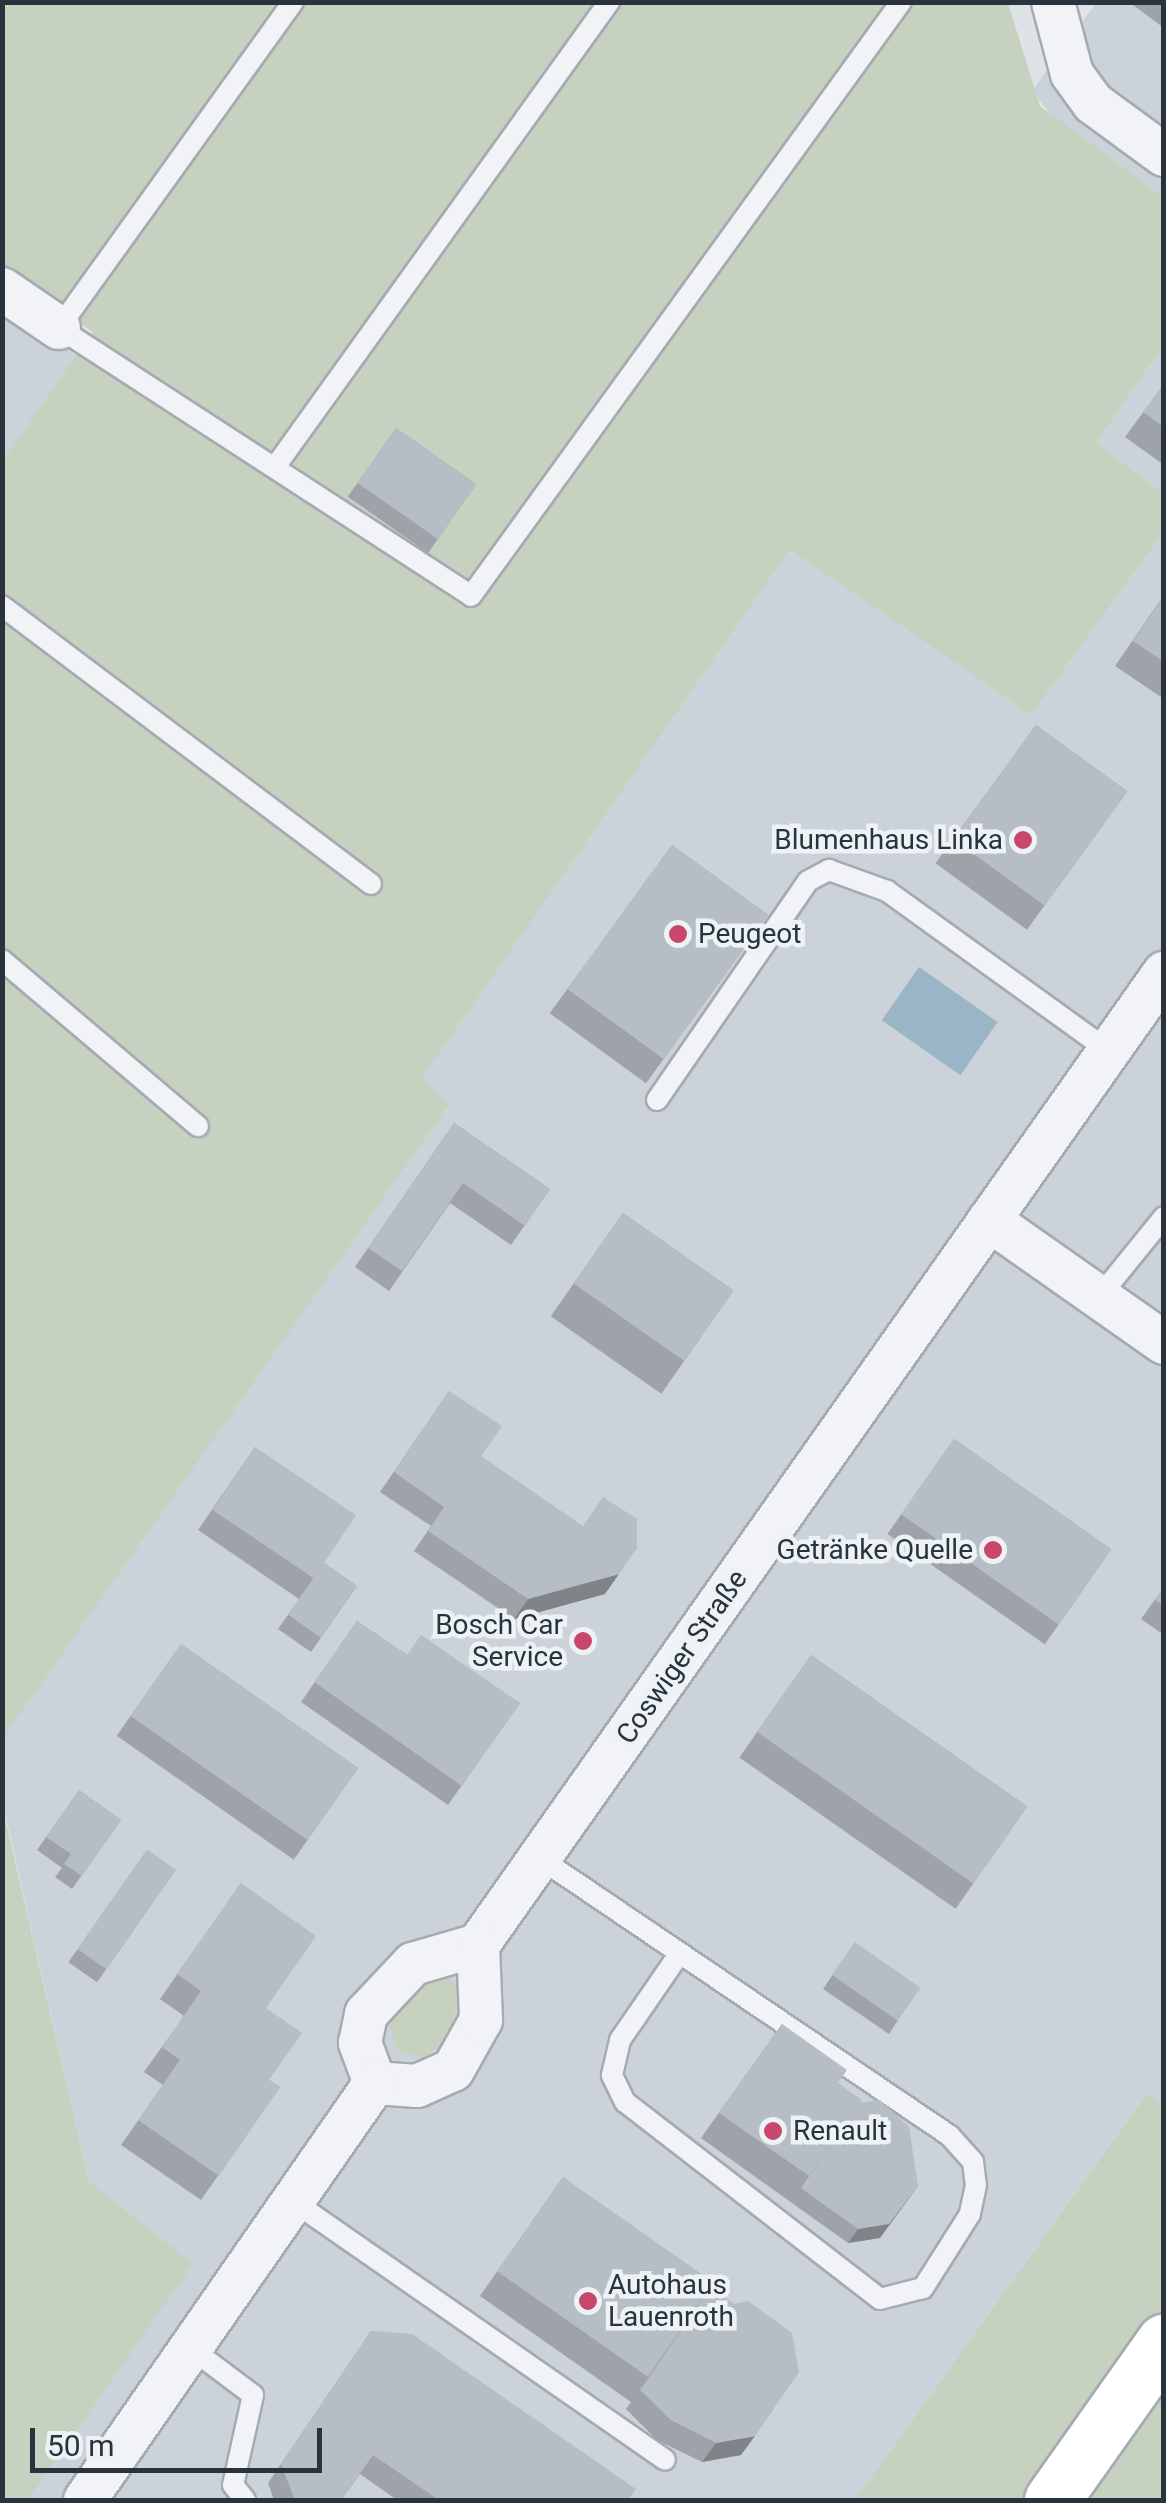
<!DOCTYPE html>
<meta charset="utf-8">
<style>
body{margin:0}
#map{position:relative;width:1166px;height:2503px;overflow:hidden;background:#dee3e7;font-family:Roboto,sans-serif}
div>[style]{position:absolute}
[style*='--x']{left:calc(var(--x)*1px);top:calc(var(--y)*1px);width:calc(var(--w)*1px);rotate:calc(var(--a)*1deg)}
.built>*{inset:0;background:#ccd2d9}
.green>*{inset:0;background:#c6d1c0}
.water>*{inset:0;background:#9ab6c6;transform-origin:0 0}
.roads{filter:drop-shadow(2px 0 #a4abb1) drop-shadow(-2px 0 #a4abb1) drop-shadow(0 2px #a4abb1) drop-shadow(0 -2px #a4abb1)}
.service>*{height:20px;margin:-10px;padding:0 10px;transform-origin:10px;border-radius:10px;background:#f1f3f6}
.minor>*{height:42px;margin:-21px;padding:0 21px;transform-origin:21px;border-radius:21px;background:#f1f3f6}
.primary>*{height:55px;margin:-27.5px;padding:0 27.5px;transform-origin:27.5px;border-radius:27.5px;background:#fff}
.wall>*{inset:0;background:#9da3a9;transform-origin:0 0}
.shaded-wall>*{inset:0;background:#7f8489}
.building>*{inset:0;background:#b6bdc4;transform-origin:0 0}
.dots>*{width:28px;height:28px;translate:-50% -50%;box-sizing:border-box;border:5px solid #edf2f5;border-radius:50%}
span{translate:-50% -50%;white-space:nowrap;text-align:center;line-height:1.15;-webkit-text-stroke:9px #edf2f5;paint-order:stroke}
.poi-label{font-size:28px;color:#28333e}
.right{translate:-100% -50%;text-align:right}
.left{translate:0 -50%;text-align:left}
.street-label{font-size:28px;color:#28333e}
.frame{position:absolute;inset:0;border:5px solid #28333e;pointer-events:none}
.scale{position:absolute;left:30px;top:2428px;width:292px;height:45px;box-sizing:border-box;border:5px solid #28333e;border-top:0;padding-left:12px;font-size:30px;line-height:35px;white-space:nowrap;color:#28333e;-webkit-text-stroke:8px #edf2f5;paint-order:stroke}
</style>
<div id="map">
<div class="built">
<div style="clip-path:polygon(1096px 3px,1163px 3px,1163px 197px,1053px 117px,1032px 91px)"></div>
<div style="clip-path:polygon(3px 305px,77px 356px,3px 460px)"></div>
<div style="clip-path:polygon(1163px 346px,1163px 493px,1096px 443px)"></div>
<div style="clip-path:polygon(1163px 533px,1163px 2106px,1146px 2094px,855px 2500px,28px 2500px,192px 2264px,89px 2181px,3px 1805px,2px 1738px,449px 1105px,421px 1079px,790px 550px,1031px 715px)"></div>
</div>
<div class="green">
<div style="clip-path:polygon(3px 3px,1008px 3px,1040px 106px,1163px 197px,1163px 346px,1096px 443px,1163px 493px,1163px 533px,1031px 715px,790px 550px,422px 1078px,449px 1105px,3px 1738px,3px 460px,93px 332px,3px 271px)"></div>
<div style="clip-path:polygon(2px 1805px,89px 2181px,193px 2264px,28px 2500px,2px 2500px)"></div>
<div style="clip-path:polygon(445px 1974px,461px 1992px,445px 2044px,423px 2057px,398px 2051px,386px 2016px,428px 1977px)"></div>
<div style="clip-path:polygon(1147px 2093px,1163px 2106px,1163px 2500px,855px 2500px)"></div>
</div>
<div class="water">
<div style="left:919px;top:967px;width:96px;height:65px;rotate:35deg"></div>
</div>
<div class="roads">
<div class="service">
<div style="--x:293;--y:2;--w:401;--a:125.7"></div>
<div style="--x:59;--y:328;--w:491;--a:33"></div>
<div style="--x:471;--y:596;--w:733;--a:-54.1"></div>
<div style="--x:275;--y:467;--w:573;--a:-54.31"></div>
<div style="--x:2;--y:606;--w:462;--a:37"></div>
<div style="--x:2;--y:960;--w:257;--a:40.3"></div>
<div style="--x:657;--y:1100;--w:266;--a:-55.4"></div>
<div style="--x:808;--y:881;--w:24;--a:-28"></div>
<div style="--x:829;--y:870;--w:62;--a:19.9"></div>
<div style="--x:887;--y:891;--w:274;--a:35.8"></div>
<div style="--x:1099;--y:1297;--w:103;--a:-50.9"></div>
<div style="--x:541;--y:1859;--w:493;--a:34.1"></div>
<div style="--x:949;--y:2135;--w:36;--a:48"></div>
<div style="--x:973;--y:2162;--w:23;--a:83"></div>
<div style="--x:976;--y:2185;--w:30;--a:102"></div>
<div style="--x:970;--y:2214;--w:88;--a:122.4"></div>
<div style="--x:923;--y:2288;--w:44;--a:165.7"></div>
<div style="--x:880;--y:2299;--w:322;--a:-142.3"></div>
<div style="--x:625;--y:2102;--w:30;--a:-116"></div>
<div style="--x:612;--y:2075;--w:36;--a:-77"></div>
<div style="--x:620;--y:2040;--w:104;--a:-55.5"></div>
<div style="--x:297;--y:2204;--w:448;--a:34.8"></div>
<div style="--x:193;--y:2350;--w:75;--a:36.9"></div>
<div style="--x:253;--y:2395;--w:92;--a:102.5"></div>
<div style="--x:233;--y:2485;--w:19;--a:51"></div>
</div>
<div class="minor">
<div style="--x:1053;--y:2;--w:74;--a:75.2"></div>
<div style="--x:1072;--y:74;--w:36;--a:54"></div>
<div style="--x:1093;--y:103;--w:88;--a:36.2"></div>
<div style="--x:2;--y:289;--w:69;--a:34.4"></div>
<div style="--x:989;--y:1220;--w:214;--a:35.1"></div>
<div style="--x:375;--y:2083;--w:43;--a:-110.6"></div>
<div style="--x:360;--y:2043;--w:30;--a:-78"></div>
<div style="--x:366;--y:2014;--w:69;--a:-46.8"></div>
<div style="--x:413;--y:1964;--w:68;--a:-16.3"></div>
<div style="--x:478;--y:1945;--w:1190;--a:-54.79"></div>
<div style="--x:375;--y:2083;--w:42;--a:4.1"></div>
<div style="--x:417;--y:2086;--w:39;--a:-24"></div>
<div style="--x:453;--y:2070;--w:57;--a:-60.8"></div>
<div style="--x:481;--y:2020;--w:75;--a:-92.3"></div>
<div style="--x:85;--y:2500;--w:508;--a:-55.18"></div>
</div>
<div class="primary">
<div style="--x:1052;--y:2500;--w:194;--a:-54.7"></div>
</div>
</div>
<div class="wall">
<div style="clip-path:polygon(1129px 2px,1164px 2px,1164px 28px)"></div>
<div style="clip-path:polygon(1164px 384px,1164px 465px,1125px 437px)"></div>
<div style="left:396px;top:428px;width:98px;height:84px;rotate:35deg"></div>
<div style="clip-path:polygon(1164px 595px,1164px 699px,1115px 666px)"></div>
<div style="left:1036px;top:725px;width:113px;height:171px;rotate:36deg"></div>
<div style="left:672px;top:845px;width:119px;height:208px;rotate:36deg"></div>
<div style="clip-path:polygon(454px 1123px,550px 1189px,511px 1245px,450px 1203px,389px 1291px,355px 1267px)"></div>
<div style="left:623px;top:1213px;width:135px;height:126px;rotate:35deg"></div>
<div style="clip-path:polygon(449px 1391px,481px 1456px,605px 1594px,514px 1619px,414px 1551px,431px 1526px,380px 1492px)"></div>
<div style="left:954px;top:1439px;width:192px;height:116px;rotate:35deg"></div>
<div style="clip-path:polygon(255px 1447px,324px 1563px,357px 1586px,311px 1652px,278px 1629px,299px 1599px,198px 1530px)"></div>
<div style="clip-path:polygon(1164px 1587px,1164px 1635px,1141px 1619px)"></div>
<div style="clip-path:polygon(357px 1621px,407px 1655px,520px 1703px,448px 1805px,301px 1702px)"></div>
<div style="left:181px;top:1644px;width:216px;height:112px;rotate:35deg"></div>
<div style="left:811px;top:1655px;width:264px;height:125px;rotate:35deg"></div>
<div style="clip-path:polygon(79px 1790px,121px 1820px,72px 1889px,55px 1877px,62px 1868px,37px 1850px)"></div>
<div style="left:147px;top:1850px;width:35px;height:137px;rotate:35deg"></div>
<div style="clip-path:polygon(241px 1883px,266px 2008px,269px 2080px,280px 2087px,201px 2200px,121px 2145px,163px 2085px,144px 2072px,184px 2016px,160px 1999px)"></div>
<div style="clip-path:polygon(855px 1942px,898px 2020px,889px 2034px,823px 1989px)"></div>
<div style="clip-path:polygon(782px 2024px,838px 2083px,860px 2103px,880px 2238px,848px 2243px,701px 2138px)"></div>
<div style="clip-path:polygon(563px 2177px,711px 2287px,741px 2455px,702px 2462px,657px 2440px,626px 2409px,631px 2402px,480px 2296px)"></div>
<div style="clip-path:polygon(371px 2331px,628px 2500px,397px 2500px,360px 2474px,341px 2500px,274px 2500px,268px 2483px)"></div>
</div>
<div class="shaded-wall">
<div style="clip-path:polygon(619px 1574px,605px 1594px,514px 1619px,528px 1599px)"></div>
<div style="clip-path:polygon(918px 2186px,880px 2238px,848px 2243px,858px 2229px)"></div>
<div style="clip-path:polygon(755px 2436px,741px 2455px,702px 2462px,716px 2443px)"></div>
</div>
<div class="building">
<div style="clip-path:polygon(1164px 384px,1164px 427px,1143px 412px)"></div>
<div style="left:396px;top:428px;width:98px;height:67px;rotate:35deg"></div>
<div style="clip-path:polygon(1164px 596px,1164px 662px,1133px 641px)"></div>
<div style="left:1036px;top:725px;width:113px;height:141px;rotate:36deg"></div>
<div style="left:672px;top:845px;width:119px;height:178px;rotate:36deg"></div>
<div style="clip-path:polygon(454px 1123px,550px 1189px,525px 1226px,463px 1183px,402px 1271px,368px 1248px)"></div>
<div style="left:623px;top:1213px;width:135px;height:86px;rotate:35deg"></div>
<div style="clip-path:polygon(449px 1391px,502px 1426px,481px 1456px,583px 1526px,603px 1497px,637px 1519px,637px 1548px,619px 1574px,528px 1599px,428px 1531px,444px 1507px,394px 1472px)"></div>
<div style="left:954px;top:1439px;width:192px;height:92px;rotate:35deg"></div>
<div style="left:255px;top:1447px;width:122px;height:76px;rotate:34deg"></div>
<div style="left:324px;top:1563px;width:40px;height:63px;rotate:35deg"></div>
<div style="clip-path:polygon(1164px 1587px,1164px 1606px,1155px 1600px)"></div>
<div style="clip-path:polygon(357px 1621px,407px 1655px,421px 1635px,520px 1703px,462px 1786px,314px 1682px)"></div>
<div style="left:181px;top:1644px;width:216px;height:88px;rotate:35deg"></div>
<div style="left:811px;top:1655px;width:264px;height:94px;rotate:35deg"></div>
<div style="clip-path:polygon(79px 1790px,121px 1820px,82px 1876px,64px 1864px,71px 1854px,46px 1837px)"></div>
<div style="left:147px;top:1850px;width:35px;height:121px;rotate:35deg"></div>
<div style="clip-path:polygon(241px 1883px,316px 1936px,266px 2008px,302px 2033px,269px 2080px,280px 2087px,219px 2176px,138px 2120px,180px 2060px,162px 2047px,201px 1991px,177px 1974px)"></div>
<div style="left:855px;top:1942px;width:80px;height:40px;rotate:35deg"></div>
<div style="clip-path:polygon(782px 2024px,847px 2070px,838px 2083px,862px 2100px,809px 2176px,719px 2113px)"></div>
<div style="clip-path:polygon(880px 2100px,909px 2127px,918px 2186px,889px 2224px,858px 2229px,801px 2188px,860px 2103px)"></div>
<div style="left:563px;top:2177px;width:184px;height:115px;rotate:35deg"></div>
<div style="clip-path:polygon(711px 2287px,734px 2304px,748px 2301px,792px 2333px,799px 2372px,755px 2436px,716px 2443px,671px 2420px,640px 2390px)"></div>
<div style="clip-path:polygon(371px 2331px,412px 2334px,636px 2489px,628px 2500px,439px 2500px,373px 2455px,341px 2500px,297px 2500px,294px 2498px,281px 2464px)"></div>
</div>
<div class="dots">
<div style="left:1023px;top:840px;background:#c9466c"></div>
<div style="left:678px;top:934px;background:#c9466c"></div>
<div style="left:993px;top:1550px;background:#c9466c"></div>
<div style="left:583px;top:1641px;background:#c9466c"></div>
<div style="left:773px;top:2131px;background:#c9466c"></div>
<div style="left:588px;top:2301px;background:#c9466c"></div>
</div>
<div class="poi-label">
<span class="right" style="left:1003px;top:840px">Blumenhaus Linka</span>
<span class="left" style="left:698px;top:934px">Peugeot</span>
<span class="right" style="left:973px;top:1550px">Getränke Quelle</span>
<span class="right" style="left:563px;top:1641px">Bosch Car<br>Service</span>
<span class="left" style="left:793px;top:2131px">Renault</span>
<span class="left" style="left:608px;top:2301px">Autohaus<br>Lauenroth</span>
</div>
<div class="street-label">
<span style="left:682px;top:1657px;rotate:-55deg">Coswiger Straße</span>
</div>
<div class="frame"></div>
<div class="scale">50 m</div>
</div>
